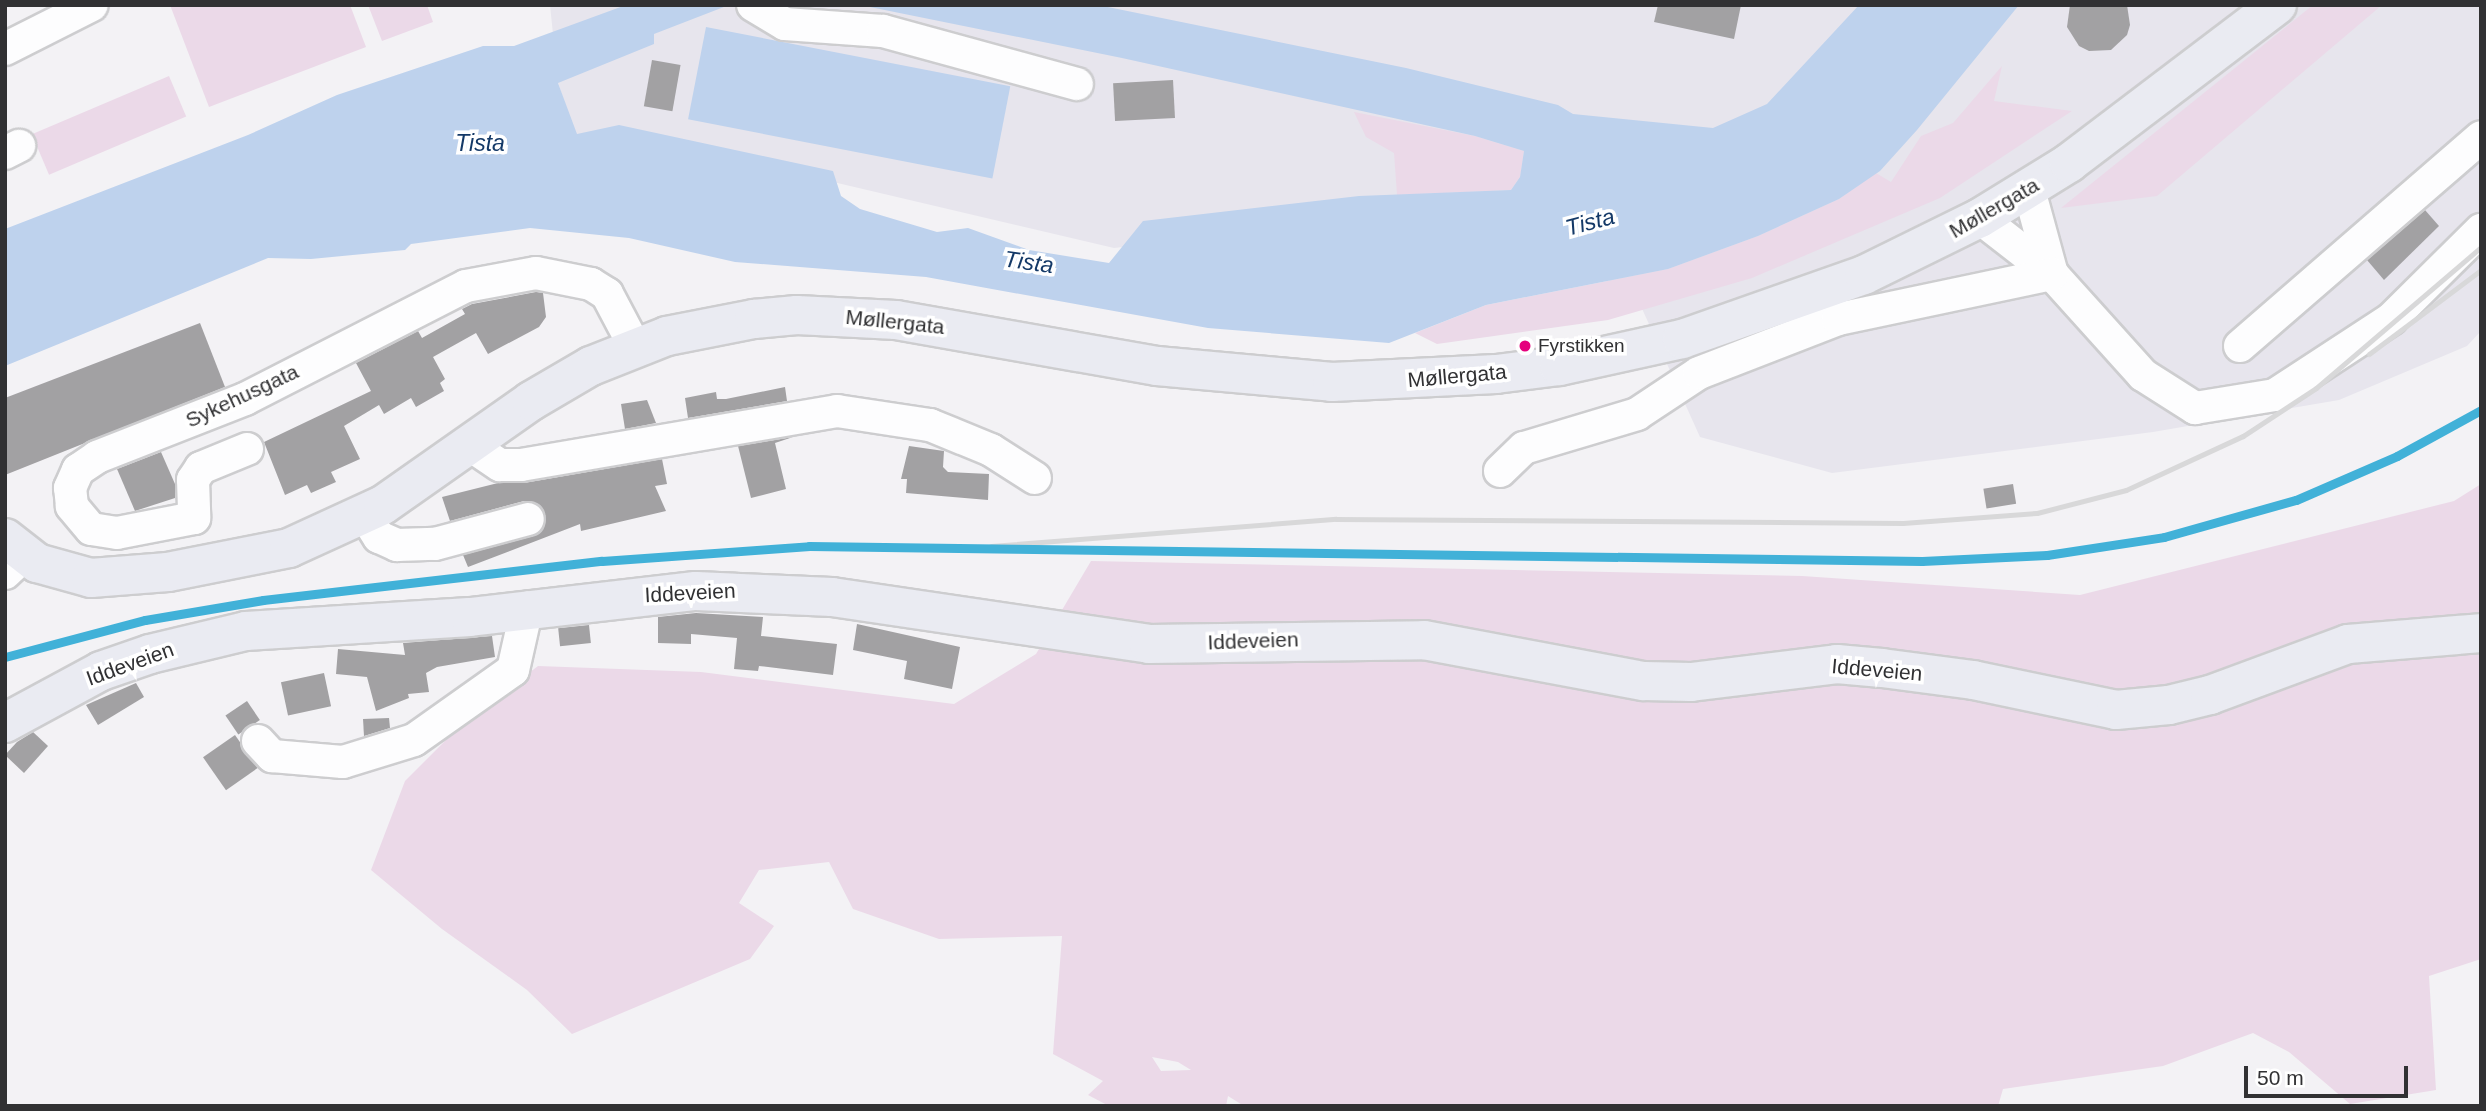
<!DOCTYPE html>
<meta charset="utf-8">
<style>
body{margin:0}
#map{position:relative;width:2486px;height:1111px;overflow:hidden;background:#f3f2f5;font-family:Arial,sans-serif}
div>[style]{position:absolute}
[style*='--x']{left:calc(var(--x)*1px);top:calc(var(--y)*1px);width:calc(var(--w)*1px);rotate:calc(var(--a)*1deg)}
.built>*{inset:0;background:#e7e5ed}
.green>*{inset:0;background:#ebd9e8;transform-origin:0 0}
.water>*{inset:0;background:#bed2ed;transform-origin:0 0}
.building>*{inset:0;background:#a2a1a3;transform-origin:0 0}
.roads{filter:drop-shadow(2px 0 #cdcdcf) drop-shadow(-2px 0 #cdcdcf) drop-shadow(0 2px #cdcdcf) drop-shadow(0 -2px #cdcdcf)}
.minor>*{height:32px;margin:-16px;padding:0 16px;transform-origin:16px;border-radius:16px;background:#fdfdfe}
.major>*{height:38px;margin:-19px;padding:0 19px;transform-origin:19px;border-radius:19px;background:#eaebf2}
.rail>*{height:5px;margin:-2.5px;padding:0 2.5px;transform-origin:2.5px;border-radius:2.5px;background:#d8d8d9}
.rail-1>*{height:9px;margin:-4.5px;padding:0 4.5px;transform-origin:4.5px;border-radius:4.5px;background:#41b1d8}
.dots>*{width:19px;height:19px;translate:-50% -50%;box-sizing:border-box;border:4px solid #fff;border-radius:50%}
span{translate:-50% -50%;white-space:nowrap;text-align:center;line-height:1.15;-webkit-text-stroke:7px #fff;paint-order:stroke}
.bus-label{font-size:19px;color:#313133}
.left{translate:0 -50%;text-align:left}
.street-label{font-size:21px;color:#313133}
.water-label{font-size:23px;color:#143967;font-style:italic}
.frame{position:absolute;inset:0;border:7px solid #313133;pointer-events:none}
.scale{position:absolute;left:2244px;top:1066px;width:164px;height:32px;box-sizing:border-box;border:4px solid #313133;border-top:0;padding-left:9px;font-size:21px;line-height:24px;white-space:nowrap;color:#313133;-webkit-text-stroke:5px #fff;paint-order:stroke}
</style>
<div id="map">
<div class="built">
<div style="clip-path:polygon(550px 5px,2481px 5px,2481px 331px,2467px 346px,2339px 400px,2153px 432px,1832px 473px,1700px 437px,1639px 302px,1504px 205px,1114px 248px,633px 135px,576px 135px,558px 83px)"></div>
</div>
<div class="green">
<div style="clip-path:polygon(170px 5px,350px 5px,366px 47px,209px 107px)"></div>
<div style="clip-path:polygon(368px 5px,427px 5px,433px 22px,382px 41px)"></div>
<div style="clip-path:polygon(2313px 5px,2382px 5px,2157px 196px,2061px 208px)"></div>
<div style="clip-path:polygon(2002px 66px,1994px 101px,2072px 111px,1940px 198px,1752px 278px,1608px 320px,1437px 344px,1415px 333px,1486px 305px,1668px 269px,1758px 236px,1839px 199px,1876px 173px,1891px 182px,1921px 136px,1953px 123px)"></div>
<div style="left:169px;top:76px;width:44px;height:149px;rotate:67deg"></div>
<div style="clip-path:polygon(1354px 112px,1475px 136px,1524px 151px,1520px 177px,1511px 190px,1397px 195px,1394px 153px,1366px 137px)"></div>
<div style="clip-path:polygon(evenodd,2481px 484px,2481px 959px,2429px 976px,2436px 1090px,2350px 1104px,2289px 1052px,2253px 1033px,2163px 1066px,2003px 1089px,1998px 1106px,1244px 1106px,1228px 1096px,1226px 1106px,1109px 1106px,1088px 1095px,1103px 1081px,1053px 1054px,1062px 936px,939px 939px,853px 909px,829px 862px,759px 870px,739px 903px,774px 926px,750px 959px,572px 1034px,527px 990px,442px 929px,371px 870px,405px 781px,462px 724px,538px 666px,701px 672px,954px 704px,1036px 654px,1091px 561px,1802px 576px,2080px 595px,2454px 501px,2481px 484px,1152px 1057px,1178px 1062px,1191px 1070px,1161px 1071px,1152px 1057px)"></div>
</div>
<div class="water">
<div style="clip-path:polygon(626px 5px,729px 5px,654px 34px,654px 44px,558px 83px,577px 134px,619px 125px,833px 171px,841px 196px,860px 209px,937px 232px,968px 228px,1029px 250px,1109px 263px,1143px 221px,1359px 196px,1511px 190px,1520px 177px,1524px 151px,1475px 136px,1122px 58px,860px 5px,1098px 5px,1406px 68px,1558px 105px,1573px 114px,1713px 128px,1767px 104px,1859px 5px,2019px 5px,1917px 130px,1880px 171px,1839px 199px,1758px 236px,1668px 269px,1486px 305px,1389px 343px,1208px 328px,926px 277px,735px 262px,629px 238px,530px 228px,411px 244px,405px 250px,311px 259px,268px 258px,5px 366px,5px 229px,248px 135px,337px 95px,483px 46px,514px 46px)"></div>
<div style="left:706px;top:27px;width:310px;height:94px;rotate:11deg"></div>
</div>
<div class="building">
<div style="clip-path:polygon(1658px 5px,1741px 5px,1734px 39px,1654px 22px)"></div>
<div style="clip-path:polygon(2070px 5px,2127px 5px,2130px 25px,2127px 35px,2111px 50px,2089px 51px,2079px 46px,2067px 27px)"></div>
<div style="left:652px;top:60px;width:29px;height:47px;rotate:10deg"></div>
<div style="left:1173px;top:80px;width:38px;height:60px;rotate:87deg"></div>
<div style="clip-path:polygon(2425px 210px,2439px 226px,2384px 280px,2367px 260px)"></div>
<div style="clip-path:polygon(536px 292px,543px 293px,546px 317px,539px 327px,488px 354px,476px 333px,433px 357px,445px 379px,440px 383px,444px 391px,416px 407px,411px 398px,384px 414px,379px 405px,344px 426px,360px 459px,331px 472px,336px 482px,311px 493px,307px 485px,285px 495px,264px 442px,371px 391px,356px 363px,418px 331px,422px 338px,465px 314px,462px 309px,472px 304px)"></div>
<div style="clip-path:polygon(200px 323px,225px 387px,5px 475px,5px 398px)"></div>
<div style="clip-path:polygon(785px 387px,787px 401px,688px 418px,685px 398px,716px 392px,717px 399px,726px 399px)"></div>
<div style="clip-path:polygon(647px 400px,656px 423px,625px 429px,621px 404px)"></div>
<div style="clip-path:polygon(793px 437px,775px 443px,786px 489px,751px 498px,738px 446px)"></div>
<div style="clip-path:polygon(909px 446px,944px 451px,943px 467px,948px 472px,989px 474px,988px 500px,906px 493px,907px 479px,901px 479px)"></div>
<div style="clip-path:polygon(161px 452px,175px 484px,175px 498px,135px 511px,117px 469px)"></div>
<div style="clip-path:polygon(662px 459px,667px 484px,655px 486px,666px 511px,581px 531px,580px 524px,468px 567px,463px 555px,540px 532px,545px 514px,540px 506px,524px 501px,450px 521px,442px 497px,498px 483px,524px 483px)"></div>
<div style="left:2013px;top:484px;width:20px;height:30px;rotate:81deg"></div>
<div style="clip-path:polygon(696px 613px,763px 617px,761px 636px,837px 644px,833px 675px,759px 666px,758px 671px,734px 669px,737px 638px,691px 634px,691px 644px,658px 643px,658px 617px)"></div>
<div style="clip-path:polygon(857px 624px,960px 647px,952px 689px,904px 679px,907px 661px,853px 650px)"></div>
<div style="left:589px;top:625px;width:18px;height:31px;rotate:84deg"></div>
<div style="clip-path:polygon(492px 636px,495px 657px,437px 667px,426px 673px,429px 692px,408px 694px,409px 698px,376px 711px,367px 677px,336px 674px,338px 649px,405px 655px,403px 643px)"></div>
<div style="left:324px;top:673px;width:34px;height:44px;rotate:78deg"></div>
<div style="clip-path:polygon(136px 683px,144px 697px,98px 725px,86px 705px)"></div>
<div style="left:247px;top:701px;width:23px;height:26px;rotate:56deg"></div>
<div style="clip-path:polygon(389px 718px,390px 728px,364px 736px,363px 719px)"></div>
<div style="clip-path:polygon(33px 732px,48px 746px,24px 773px,5px 755px,17px 742px)"></div>
<div style="left:235px;top:735px;width:40px;height:39px;rotate:55deg"></div>
</div>
<div class="roads">
<div class="minor">
<div style="--x:753;--y:5;--w:37;--a:31"></div>
<div style="--x:785;--y:24;--w:98;--a:4.1"></div>
<div style="--x:883;--y:31;--w:201;--a:15.3"></div>
<div style="--x:5;--y:49;--w:97;--a:-26.8"></div>
<div style="--x:5;--y:153;--w:16;--a:-27"></div>
<div style="--x:2029;--y:190;--w:87;--a:74.7"></div>
<div style="--x:1980;--y:218;--w:91;--a:37.9"></div>
<div style="--x:2052;--y:274;--w:136;--a:48"></div>
<div style="--x:2143;--y:375;--w:62;--a:32.4"></div>
<div style="--x:2195;--y:408;--w:81;--a:-9.2"></div>
<div style="--x:2275;--y:395;--w:139;--a:-33.2"></div>
<div style="--x:2391;--y:319;--w:127;--a:-44.7"></div>
<div style="--x:2240;--y:346;--w:319;--a:-40.9"></div>
<div style="--x:470;--y:445;--w:36;--a:34"></div>
<div style="--x:500;--y:465;--w:21;--a:0"></div>
<div style="--x:521;--y:465;--w:321;--a:-9.7"></div>
<div style="--x:837;--y:411;--w:94;--a:8.6"></div>
<div style="--x:930;--y:425;--w:66;--a:22.3"></div>
<div style="--x:991;--y:450;--w:52;--a:32.5"></div>
<div style="--x:247;--y:449;--w:50;--a:157.6"></div>
<div style="--x:201;--y:468;--w:14;--a:124"></div>
<div style="--x:193;--y:480;--w:38;--a:88"></div>
<div style="--x:194;--y:518;--w:78;--a:169"></div>
<div style="--x:117;--y:533;--w:26;--a:-171"></div>
<div style="--x:91;--y:529;--w:30;--a:-130"></div>
<div style="--x:72;--y:506;--w:18;--a:-96"></div>
<div style="--x:70;--y:488;--w:20;--a:-66"></div>
<div style="--x:78;--y:470;--w:23;--a:-34"></div>
<div style="--x:97;--y:457;--w:159;--a:-21.4"></div>
<div style="--x:245;--y:399;--w:248;--a:-27.1"></div>
<div style="--x:466;--y:286;--w:71;--a:-10.5"></div>
<div style="--x:536;--y:273;--w:56;--a:11.3"></div>
<div style="--x:591;--y:284;--w:19;--a:32"></div>
<div style="--x:607;--y:294;--w:60;--a:62.2"></div>
<div style="--x:1500;--y:471;--w:33;--a:-44"></div>
<div style="--x:1524;--y:448;--w:118;--a:-16.7"></div>
<div style="--x:1637;--y:414;--w:74;--a:-33.5"></div>
<div style="--x:1699;--y:373;--w:149;--a:-21.2"></div>
<div style="--x:1838;--y:319;--w:219;--a:-11.9"></div>
<div style="--x:365;--y:515;--w:26;--a:58"></div>
<div style="--x:379;--y:537;--w:20;--a:24"></div>
<div style="--x:397;--y:545;--w:38;--a:-2"></div>
<div style="--x:435;--y:544;--w:96;--a:-15"></div>
<div style="--x:5;--y:573;--w:26;--a:-43"></div>
<div style="--x:258;--y:741;--w:21;--a:47"></div>
<div style="--x:272;--y:756;--w:71;--a:4.8"></div>
<div style="--x:343;--y:762;--w:74;--a:-17.2"></div>
<div style="--x:414;--y:740;--w:121;--a:-35.3"></div>
<div style="--x:513;--y:670;--w:64;--a:-77.3"></div>
</div>
<div class="major">
<div style="--x:5;--y:538;--w:41;--a:38"></div>
<div style="--x:37;--y:563;--w:56;--a:15.5"></div>
<div style="--x:91;--y:578;--w:77;--a:-4.5"></div>
<div style="--x:168;--y:572;--w:123;--a:-11.2"></div>
<div style="--x:289;--y:548;--w:103;--a:-24.6"></div>
<div style="--x:383;--y:505;--w:181;--a:-35.1"></div>
<div style="--x:531;--y:401;--w:69;--a:-30.3"></div>
<div style="--x:591;--y:366;--w:82;--a:-21.5"></div>
<div style="--x:667;--y:336;--w:89;--a:-11.1"></div>
<div style="--x:754;--y:319;--w:43;--a:-5.3"></div>
<div style="--x:797;--y:315;--w:99;--a:2.9"></div>
<div style="--x:896;--y:320;--w:265;--a:10"></div>
<div style="--x:1157;--y:366;--w:176;--a:5.2"></div>
<div style="--x:1332;--y:382;--w:164;--a:-2.8"></div>
<div style="--x:1496;--y:374;--w:64;--a:-7.2"></div>
<div style="--x:1559;--y:366;--w:126;--a:-12.4"></div>
<div style="--x:1682;--y:339;--w:193;--a:-19.4"></div>
<div style="--x:1864;--y:275;--w:129;--a:-26.2"></div>
<div style="--x:1980;--y:218;--w:105;--a:-31.7"></div>
<div style="--x:2069;--y:163;--w:261;--a:-37.2"></div>
<div style="--x:5;--y:723;--w:109;--a:-28.4"></div>
<div style="--x:101;--y:671;--w:52;--a:-19.1"></div>
<div style="--x:150;--y:654;--w:99;--a:-13.5"></div>
<div style="--x:246;--y:631;--w:224;--a:-3.6"></div>
<div style="--x:470;--y:617;--w:227;--a:-6.6"></div>
<div style="--x:696;--y:591;--w:136;--a:2.5"></div>
<div style="--x:832;--y:597;--w:320;--a:8.4"></div>
<div style="--x:1149;--y:644;--w:275;--a:-0.8"></div>
<div style="--x:1424;--y:640;--w:224;--a:10.6"></div>
<div style="--x:1644;--y:681;--w:47;--a:1.2"></div>
<div style="--x:1691;--y:682;--w:147;--a:-7"></div>
<div style="--x:1837;--y:664;--w:45;--a:5.1"></div>
<div style="--x:1882;--y:668;--w:92;--a:7.5"></div>
<div style="--x:1973;--y:680;--w:146;--a:11.8"></div>
<div style="--x:2116;--y:710;--w:53;--a:-5.4"></div>
<div style="--x:2169;--y:705;--w:42;--a:-13.7"></div>
<div style="--x:2210;--y:695;--w:147;--a:-20.3"></div>
<div style="--x:2348;--y:644;--w:133;--a:-4.7"></div>
</div>
</div>
<div class="rail">
<div style="--x:2369;--y:354;--w:140;--a:-36.9"></div>
<div style="--x:991;--y:546;--w:346;--a:-4.5"></div>
<div style="--x:1336;--y:519;--w:567;--a:0.4"></div>
<div style="--x:1903;--y:523;--w:134;--a:-4.3"></div>
<div style="--x:2037;--y:513;--w:92;--a:-14.5"></div>
<div style="--x:2126;--y:490;--w:129;--a:-24.8"></div>
<div style="--x:2243;--y:436;--w:87;--a:-33.3"></div>
<div style="--x:2316;--y:388;--w:217;--a:-40.5"></div>
</div>
<div class="rail-1">
<div style="--x:5;--y:657;--w:145;--a:-14.8"></div>
<div style="--x:145;--y:620;--w:120;--a:-9.6"></div>
<div style="--x:263;--y:600;--w:341;--a:-6.6"></div>
<div style="--x:602;--y:561;--w:208;--a:-4.1"></div>
<div style="--x:809;--y:546;--w:1113;--a:0.77"></div>
<div style="--x:1922;--y:561;--w:125;--a:-2.7"></div>
<div style="--x:2047;--y:555;--w:118;--a:-8.7"></div>
<div style="--x:2164;--y:537;--w:137;--a:-15.7"></div>
<div style="--x:2296;--y:500;--w:110;--a:-23.5"></div>
<div style="--x:2397;--y:456;--w:96;--a:-28.7"></div>
</div>
<div class="dots">
<div style="left:1525px;top:346px;background:#e5007d"></div>
</div>
<div class="bus-label">
<span class="left" style="left:1538px;top:346px">Fyrstikken</span>
</div>
<div class="street-label">
<span style="left:1994px;top:208px;rotate:-30deg">Møllergata</span>
<span style="left:895px;top:322px;rotate:6deg">Møllergata</span>
<span style="left:1457px;top:376px;rotate:-5deg">Møllergata</span>
<span style="left:242px;top:396px;rotate:-25deg">Sykehusgata</span>
<span style="left:690px;top:593px;rotate:-3deg">Iddeveien</span>
<span style="left:1253px;top:641px;rotate:-2deg">Iddeveien</span>
<span style="left:130px;top:664px;rotate:-20deg">Iddeveien</span>
<span style="left:1877px;top:670px;rotate:5deg">Iddeveien</span>
</div>
<div class="water-label">
<span style="left:480px;top:143px">Tista</span>
<span style="left:1590px;top:222px;rotate:-15deg">Tista</span>
<span style="left:1029px;top:262px;rotate:8deg">Tista</span>
</div>
<div class="frame"></div>
<div class="scale">50 m</div>
</div>
